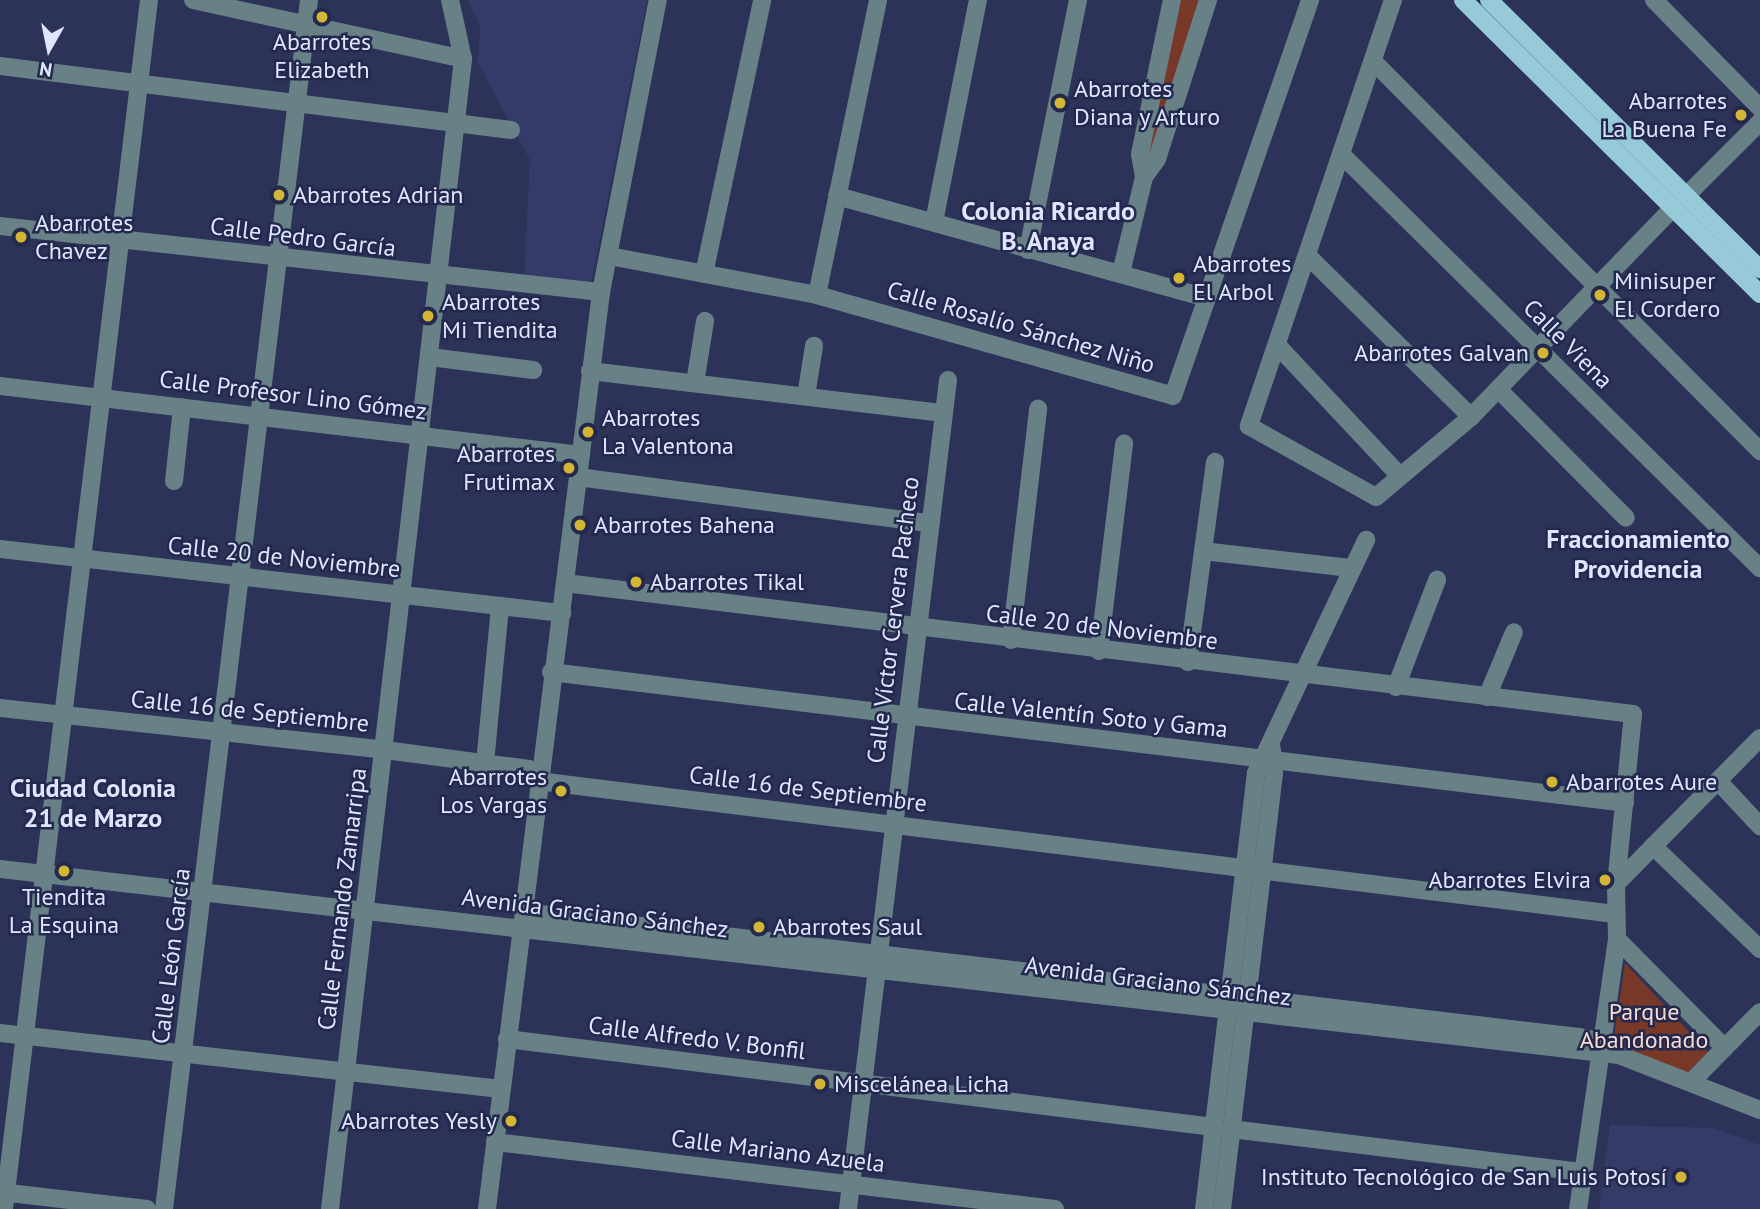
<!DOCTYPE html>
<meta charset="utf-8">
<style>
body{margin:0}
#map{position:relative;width:1760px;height:1209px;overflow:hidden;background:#2d3259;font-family:"PT Sans",sans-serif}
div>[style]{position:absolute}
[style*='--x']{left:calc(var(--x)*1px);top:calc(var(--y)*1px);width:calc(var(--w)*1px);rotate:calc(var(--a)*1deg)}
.built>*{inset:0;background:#343b68}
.green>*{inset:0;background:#773828}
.minor>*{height:18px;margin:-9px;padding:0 9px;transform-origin:9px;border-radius:9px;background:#688187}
.major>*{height:18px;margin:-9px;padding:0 9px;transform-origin:9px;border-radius:9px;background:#96cad8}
.dots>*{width:19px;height:19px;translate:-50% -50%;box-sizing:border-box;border:4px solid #23284d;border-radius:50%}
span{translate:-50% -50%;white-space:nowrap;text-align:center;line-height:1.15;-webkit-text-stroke:5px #23284d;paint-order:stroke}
.poi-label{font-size:24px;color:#dfe5fe}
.left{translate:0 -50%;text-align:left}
.right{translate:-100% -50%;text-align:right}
.street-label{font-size:24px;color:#dfe5fe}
.park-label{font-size:24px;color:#f6dbd4}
.neighbourhood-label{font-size:26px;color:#dfe5fe;font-weight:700}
.north{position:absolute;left:14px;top:14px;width:70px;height:70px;-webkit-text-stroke:5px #23284d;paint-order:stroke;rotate:189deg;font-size:19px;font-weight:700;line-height:28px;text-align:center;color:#dfe5fe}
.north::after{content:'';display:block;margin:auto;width:24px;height:32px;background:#dfe5fe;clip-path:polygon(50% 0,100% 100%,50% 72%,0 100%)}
</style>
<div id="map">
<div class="built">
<div style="clip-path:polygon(468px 0,647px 0,591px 283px,524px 276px,530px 160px,478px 63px,480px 26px)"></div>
<div style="clip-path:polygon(1610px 1125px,1714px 1128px,1760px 1145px,1760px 1209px,1599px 1209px)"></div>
</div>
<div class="green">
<div style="clip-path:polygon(1177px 0,1203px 0,1152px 158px,1146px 159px)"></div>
<div style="clip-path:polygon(1625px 963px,1708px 1052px,1686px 1074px,1613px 1043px)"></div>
</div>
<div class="minor">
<div style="--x:193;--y:0;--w:276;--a:12.3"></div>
<div style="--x:1393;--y:0;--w:450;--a:108.7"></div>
<div style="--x:1249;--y:426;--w:145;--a:29.2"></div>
<div style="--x:1376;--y:497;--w:124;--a:-40.1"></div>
<div style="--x:1471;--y:417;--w:291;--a:-46"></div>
<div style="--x:1654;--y:0;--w:151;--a:45.5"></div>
<div style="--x:1375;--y:63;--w:547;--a:45.22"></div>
<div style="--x:0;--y:66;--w:515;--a:7.14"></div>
<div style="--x:1342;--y:155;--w:588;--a:44.66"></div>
<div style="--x:1144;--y:177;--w:22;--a:-54"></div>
<div style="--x:1157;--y:159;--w:167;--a:-72.2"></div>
<div style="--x:837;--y:196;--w:384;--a:15.4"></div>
<div style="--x:1686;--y:196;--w:105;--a:-45"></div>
<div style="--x:934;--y:222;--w:226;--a:-78.8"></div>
<div style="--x:0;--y:226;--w:605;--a:6.27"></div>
<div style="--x:1028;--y:250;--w:255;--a:-78.7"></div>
<div style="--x:609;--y:256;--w:212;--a:10.6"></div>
<div style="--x:817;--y:295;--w:370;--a:15.8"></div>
<div style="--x:1173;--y:396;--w:419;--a:-70.9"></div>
<div style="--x:1309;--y:257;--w:228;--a:44.6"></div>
<div style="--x:1121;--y:273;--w:99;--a:-76.5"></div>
<div style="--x:1144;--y:177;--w:23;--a:-100"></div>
<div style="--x:1140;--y:154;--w:157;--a:-78.3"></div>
<div style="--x:704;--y:274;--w:280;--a:-78"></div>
<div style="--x:817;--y:295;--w:301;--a:-78.3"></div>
<div style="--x:1277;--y:345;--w:178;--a:46.8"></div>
<div style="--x:430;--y:357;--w:104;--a:7.2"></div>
<div style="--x:590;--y:371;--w:354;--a:6.8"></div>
<div style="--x:695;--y:383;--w:63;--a:-80.8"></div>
<div style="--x:0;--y:386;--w:585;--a:6.77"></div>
<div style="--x:1499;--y:390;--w:180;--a:45.2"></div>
<div style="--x:806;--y:396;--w:51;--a:-80.9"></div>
<div style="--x:578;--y:477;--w:354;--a:7.5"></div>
<div style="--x:174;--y:481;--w:74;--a:-83.8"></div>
<div style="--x:0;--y:549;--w:566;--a:6.5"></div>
<div style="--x:1203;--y:551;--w:148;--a:6.6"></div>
<div style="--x:565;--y:583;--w:1076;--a:6.99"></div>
<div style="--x:1633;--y:714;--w:171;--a:95.7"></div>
<div style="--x:1616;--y:884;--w:55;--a:89"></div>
<div style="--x:1617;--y:939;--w:273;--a:98.2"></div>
<div style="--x:1011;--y:640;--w:233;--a:-83.3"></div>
<div style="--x:1099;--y:651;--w:209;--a:-83.1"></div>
<div style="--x:1188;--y:662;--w:202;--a:-82.3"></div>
<div style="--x:551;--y:672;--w:1082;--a:6.95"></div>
<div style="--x:1396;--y:687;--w:115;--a:-69"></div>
<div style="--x:1487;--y:697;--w:70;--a:-67.4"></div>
<div style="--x:0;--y:708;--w:387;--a:6.2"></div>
<div style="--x:385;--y:750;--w:145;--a:7.5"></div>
<div style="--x:529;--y:769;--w:15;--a:53"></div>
<div style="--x:538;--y:781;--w:1085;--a:7.04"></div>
<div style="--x:485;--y:763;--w:158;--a:-84.5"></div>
<div style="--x:1718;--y:781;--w:62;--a:47"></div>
<div style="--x:1653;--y:846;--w:149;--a:43.9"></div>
<div style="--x:0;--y:869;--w:1630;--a:6.55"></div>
<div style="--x:1616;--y:884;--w:205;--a:-45.4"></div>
<div style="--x:524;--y:912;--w:1062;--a:6.76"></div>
<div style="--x:1579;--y:1037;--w:25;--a:11"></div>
<div style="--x:1604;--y:1042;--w:20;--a:41"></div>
<div style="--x:1619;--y:1055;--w:151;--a:21.3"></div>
<div style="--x:1617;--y:939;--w:153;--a:45.3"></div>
<div style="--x:0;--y:1033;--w:504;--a:6.38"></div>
<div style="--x:507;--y:1039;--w:712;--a:7.1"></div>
<div style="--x:1691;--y:1082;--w:98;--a:-45.4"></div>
<div style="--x:1231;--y:1129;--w:355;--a:7"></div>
<div style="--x:495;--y:1142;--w:564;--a:6.82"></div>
<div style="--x:0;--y:1192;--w:148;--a:6.6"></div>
<div style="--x:4;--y:1209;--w:1218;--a:-83.16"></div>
<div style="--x:164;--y:1209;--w:1218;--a:-83.16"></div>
<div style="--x:330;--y:1209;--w:1158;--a:-83.4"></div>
<div style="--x:463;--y:59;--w:60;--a:-102.4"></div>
<div style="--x:487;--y:1209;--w:924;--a:-82.91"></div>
<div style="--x:601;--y:292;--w:298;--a:-79"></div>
<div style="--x:848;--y:1209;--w:835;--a:-83.12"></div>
<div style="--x:1204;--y:1209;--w:439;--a:-83.2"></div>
<div style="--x:1256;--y:773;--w:258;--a:-64.7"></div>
<div style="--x:1222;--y:1209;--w:438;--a:-83.2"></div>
<div style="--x:1274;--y:774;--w:25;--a:-95"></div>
</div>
<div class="major">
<div style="--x:1463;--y:0;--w:418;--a:44.7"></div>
<div style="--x:1489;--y:0;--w:382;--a:44.8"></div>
</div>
<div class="dots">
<div style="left:322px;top:17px;background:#d4b635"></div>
<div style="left:1060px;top:103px;background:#d4b635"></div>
<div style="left:1741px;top:115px;background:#d4b635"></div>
<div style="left:279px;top:195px;background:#d4b635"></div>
<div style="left:21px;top:237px;background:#d4b635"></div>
<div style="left:1179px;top:278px;background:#d4b635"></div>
<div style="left:1600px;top:295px;background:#d4b635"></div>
<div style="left:428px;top:316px;background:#d4b635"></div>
<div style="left:1543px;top:353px;background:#d4b635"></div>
<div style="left:588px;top:432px;background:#d4b635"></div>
<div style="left:569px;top:468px;background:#d4b635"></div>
<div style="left:580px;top:525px;background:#d4b635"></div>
<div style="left:636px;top:582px;background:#d4b635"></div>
<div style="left:1552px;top:782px;background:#d4b635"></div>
<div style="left:561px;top:791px;background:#d4b635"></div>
<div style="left:64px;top:871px;background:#d4b635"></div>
<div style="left:1605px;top:880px;background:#d4b635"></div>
<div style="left:759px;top:927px;background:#d4b635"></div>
<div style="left:820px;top:1084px;background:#d4b635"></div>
<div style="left:511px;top:1121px;background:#d4b635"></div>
<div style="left:1681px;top:1177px;background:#d4b635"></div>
</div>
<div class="poi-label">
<span style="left:322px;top:56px">Abarrotes<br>Elizabeth</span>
<span class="left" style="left:1074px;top:103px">Abarrotes<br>Diana y Arturo</span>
<span class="right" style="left:1727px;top:115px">Abarrotes<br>La Buena Fe</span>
<span class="left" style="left:293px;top:195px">Abarrotes Adrian</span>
<span class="left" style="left:35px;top:237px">Abarrotes<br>Chavez</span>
<span class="left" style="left:1193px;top:278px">Abarrotes<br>El Arbol</span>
<span class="left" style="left:1614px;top:295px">Minisuper<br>El Cordero</span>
<span class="left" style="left:442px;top:316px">Abarrotes<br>Mi Tiendita</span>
<span class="right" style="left:1529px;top:353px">Abarrotes Galvan</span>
<span class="left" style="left:602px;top:432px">Abarrotes<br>La Valentona</span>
<span class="right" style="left:555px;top:468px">Abarrotes<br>Frutimax</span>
<span class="left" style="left:594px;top:525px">Abarrotes Bahena</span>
<span class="left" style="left:650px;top:582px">Abarrotes Tikal</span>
<span class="right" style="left:547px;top:791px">Abarrotes<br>Los Vargas</span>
<span class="left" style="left:1566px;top:782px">Abarrotes Aure</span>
<span class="right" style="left:1591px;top:880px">Abarrotes Elvira</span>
<span style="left:64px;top:911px">Tiendita<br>La Esquina</span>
<span class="left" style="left:773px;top:927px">Abarrotes Saul</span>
<span class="left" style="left:834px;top:1084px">Miscelánea Licha</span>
<span class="right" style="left:497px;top:1121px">Abarrotes Yesly</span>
<span class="right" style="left:1667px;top:1177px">Instituto Tecnológico de San Luis Potosí</span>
</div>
<div class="street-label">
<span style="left:303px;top:237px;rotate:7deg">Calle Pedro García</span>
<span style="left:1021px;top:327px;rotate:16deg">Calle Rosalío Sánchez Niño</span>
<span style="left:1568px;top:344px;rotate:45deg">Calle Viena</span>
<span style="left:293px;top:395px;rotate:7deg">Calle Profesor Lino Gómez</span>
<span style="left:284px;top:557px;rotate:6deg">Calle 20 de Noviembre</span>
<span style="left:893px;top:620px;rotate:-83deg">Calle Víctor Cervera Pacheco</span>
<span style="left:1102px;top:627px;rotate:7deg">Calle 20 de Noviembre</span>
<span style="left:250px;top:711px;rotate:6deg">Calle 16 de Septiembre</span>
<span style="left:1091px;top:715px;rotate:6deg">Calle Valentín Soto y Gama</span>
<span style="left:808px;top:789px;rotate:7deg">Calle 16 de Septiembre</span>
<span style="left:342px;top:899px;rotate:-83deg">Calle Fernando Zamarripa</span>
<span style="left:595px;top:913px;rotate:7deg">Avenida Graciano Sánchez</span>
<span style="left:171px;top:956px;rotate:-83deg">Calle León García</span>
<span style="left:1158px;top:981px;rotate:7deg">Avenida Graciano Sánchez</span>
<span style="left:697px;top:1038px;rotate:7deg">Calle Alfredo V. Bonfil</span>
<span style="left:778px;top:1151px;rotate:7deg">Calle Mariano Azuela</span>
</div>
<div class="park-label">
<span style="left:1644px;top:1026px">Parque<br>Abandonado</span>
</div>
<div class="neighbourhood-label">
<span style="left:1048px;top:226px">Colonia Ricardo<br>B. Anaya</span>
<span style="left:1638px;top:554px">Fraccionamiento<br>Providencia</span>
<span style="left:93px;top:803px">Ciudad Colonia<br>21 de Marzo</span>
</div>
<div class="north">N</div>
</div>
